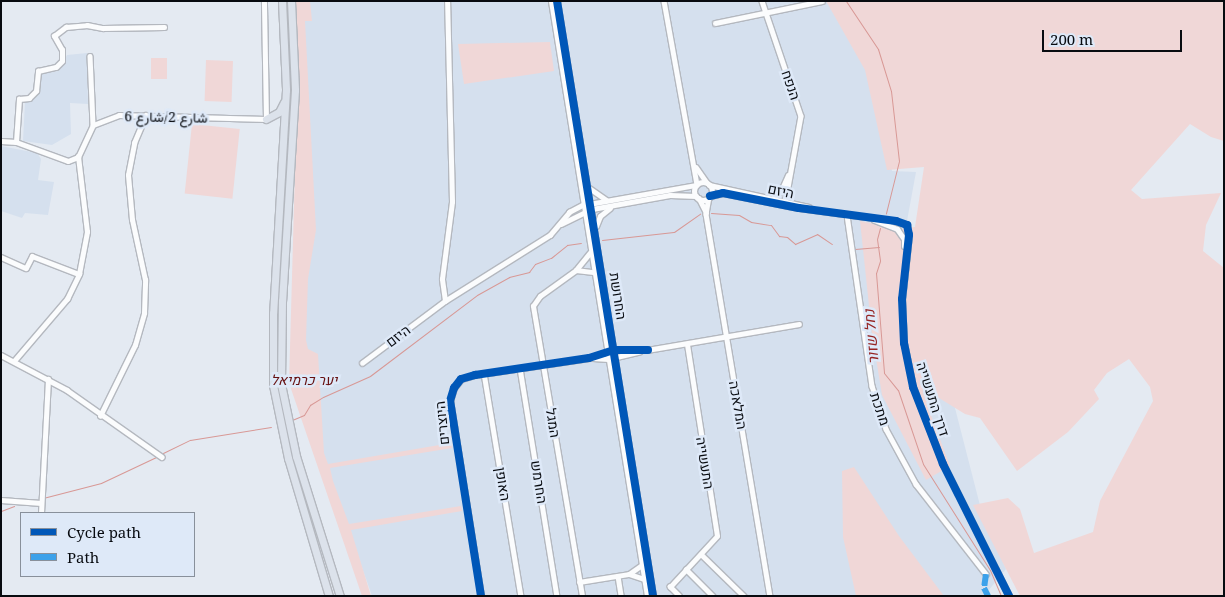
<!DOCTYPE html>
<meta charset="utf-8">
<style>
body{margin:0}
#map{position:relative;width:1225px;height:597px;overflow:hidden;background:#e4eaf2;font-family:"Noto Serif",Vazirmatn,Heebo,serif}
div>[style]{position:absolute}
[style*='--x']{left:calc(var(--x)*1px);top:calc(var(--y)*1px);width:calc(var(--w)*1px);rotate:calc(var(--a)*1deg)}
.built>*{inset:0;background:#d5e0ee}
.green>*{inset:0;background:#f0d7d7;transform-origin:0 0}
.stream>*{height:1px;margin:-0.5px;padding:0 0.5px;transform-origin:0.5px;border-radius:0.5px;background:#d89895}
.roads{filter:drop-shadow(1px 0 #b4b8bf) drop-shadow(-1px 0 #b4b8bf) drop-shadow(0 1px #b4b8bf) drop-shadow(0 -1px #b4b8bf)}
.minor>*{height:4.5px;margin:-2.25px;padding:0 2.25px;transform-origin:2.25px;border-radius:2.25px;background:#fbfcfd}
.tertiary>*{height:5px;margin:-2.5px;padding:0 2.5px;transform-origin:2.5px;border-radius:2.5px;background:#fbfcfd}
.tertiary>.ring{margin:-2.5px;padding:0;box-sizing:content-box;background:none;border:5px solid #fbfcfd;border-radius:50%}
.trunk>*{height:7px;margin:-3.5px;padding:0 3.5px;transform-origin:3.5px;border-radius:3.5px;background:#dce2eb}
.quiet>*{height:6px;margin-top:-3px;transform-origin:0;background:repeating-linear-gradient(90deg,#3ca1ea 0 12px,transparent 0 18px)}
.cycleway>*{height:8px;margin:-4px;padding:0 4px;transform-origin:4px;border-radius:4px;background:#0057b8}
span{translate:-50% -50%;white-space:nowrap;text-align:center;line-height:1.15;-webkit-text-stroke:5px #dee9f8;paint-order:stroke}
.street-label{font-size:14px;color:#080b10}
.park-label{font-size:14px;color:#661011;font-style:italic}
.water-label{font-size:15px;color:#962524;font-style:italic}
.frame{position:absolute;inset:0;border:2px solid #080b10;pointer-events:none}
.legend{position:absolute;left:20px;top:512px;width:175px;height:65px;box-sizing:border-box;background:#dee9f8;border:1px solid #88909b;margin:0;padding:6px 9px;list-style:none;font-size:15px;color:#080b10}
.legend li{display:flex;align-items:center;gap:10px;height:25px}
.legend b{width:25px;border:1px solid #88909b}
.scale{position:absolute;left:1042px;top:30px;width:140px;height:22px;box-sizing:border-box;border:2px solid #080b10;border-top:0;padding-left:6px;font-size:15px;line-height:18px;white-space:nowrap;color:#080b10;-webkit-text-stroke:4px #dee9f8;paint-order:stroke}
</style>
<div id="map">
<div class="built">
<div style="clip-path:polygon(299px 1px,862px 1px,889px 160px,892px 171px,916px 172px,907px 221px,984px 521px,1006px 569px,984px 596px,372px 596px,301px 394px)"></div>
<div style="clip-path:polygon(87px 53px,88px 104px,70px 103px,71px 134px,52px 145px,23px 141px,25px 102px,38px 93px,40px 74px,58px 71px,67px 55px)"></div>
<div style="clip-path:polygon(1px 146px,37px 153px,41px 159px,38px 180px,54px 182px,48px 215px,25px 213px,22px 218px,1px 211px)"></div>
</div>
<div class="green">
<div style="clip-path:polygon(294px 1px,310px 1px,312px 21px,305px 21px,316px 230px,308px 279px,306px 340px,308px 349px,318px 354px,324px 453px,328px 464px,451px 443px,452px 448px,330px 468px,333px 481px,349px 524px,461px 506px,462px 511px,351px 530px,371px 596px,362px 596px,289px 383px,298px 64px)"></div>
<div style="clip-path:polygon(826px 1px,1224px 1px,1224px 141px,1211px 137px,1190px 124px,1131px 190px,1142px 199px,1221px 193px,1206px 225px,1203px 251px,1224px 268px,1224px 596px,1020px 596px,973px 505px,1008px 498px,1020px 509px,1034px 553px,1093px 532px,1100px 501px,1153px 401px,1150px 387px,1129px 359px,1107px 373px,1094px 390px,1099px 399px,1068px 432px,1017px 471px,980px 418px,965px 414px,939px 398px,926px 402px,950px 466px,926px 480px,882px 395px,872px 334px,860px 221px,901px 229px,915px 227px,924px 167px,887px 170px,865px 70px)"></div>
<div style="clip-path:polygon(550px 42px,554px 71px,464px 84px,458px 44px)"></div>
<div style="left:151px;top:58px;width:16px;height:21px"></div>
<div style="left:206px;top:60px;width:27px;height:41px;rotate:2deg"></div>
<div style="left:192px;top:124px;width:48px;height:70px;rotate:6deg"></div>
<div style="clip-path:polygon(854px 467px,899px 536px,944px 596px,856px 596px,843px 537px,842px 471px)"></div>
</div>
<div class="stream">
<div style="--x:846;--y:1;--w:58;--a:56.3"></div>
<div style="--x:878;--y:49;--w:44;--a:72.8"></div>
<div style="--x:891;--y:91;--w:70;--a:83.5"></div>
<div style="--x:899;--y:161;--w:54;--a:104"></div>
<div style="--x:711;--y:213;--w:28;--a:4"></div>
<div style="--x:739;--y:215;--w:14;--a:30"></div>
<div style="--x:751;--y:222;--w:20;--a:9"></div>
<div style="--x:771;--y:225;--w:14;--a:54"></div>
<div style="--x:779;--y:236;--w:8;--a:7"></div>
<div style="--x:787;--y:237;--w:11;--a:41"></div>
<div style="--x:795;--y:244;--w:24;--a:-24"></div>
<div style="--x:817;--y:234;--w:18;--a:34"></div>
<div style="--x:880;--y:228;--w:11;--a:105"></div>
<div style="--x:877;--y:239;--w:22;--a:82"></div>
<div style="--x:880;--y:261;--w:13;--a:108"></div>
<div style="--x:876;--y:273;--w:100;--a:85.4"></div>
<div style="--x:884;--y:373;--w:22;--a:51"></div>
<div style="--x:898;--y:390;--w:78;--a:71.3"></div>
<div style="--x:923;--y:464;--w:125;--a:57.7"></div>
<div style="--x:990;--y:570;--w:28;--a:67"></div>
<div style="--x:602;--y:240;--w:72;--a:-6.3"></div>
<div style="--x:674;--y:232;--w:32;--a:-35"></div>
<div style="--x:855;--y:249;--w:24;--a:-5"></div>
<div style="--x:292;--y:420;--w:13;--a:-23"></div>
<div style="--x:304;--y:415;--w:12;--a:-59"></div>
<div style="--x:310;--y:405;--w:15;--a:-32"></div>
<div style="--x:323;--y:397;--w:51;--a:-24.1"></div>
<div style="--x:370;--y:376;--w:134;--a:-37.1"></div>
<div style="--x:477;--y:295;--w:37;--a:-29"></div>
<div style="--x:509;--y:277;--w:21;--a:-14"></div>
<div style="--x:529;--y:272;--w:10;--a:-53"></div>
<div style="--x:535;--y:264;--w:17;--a:-21"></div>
<div style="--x:551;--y:258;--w:21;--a:-39"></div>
<div style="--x:567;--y:245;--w:14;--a:-8"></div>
<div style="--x:163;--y:453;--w:30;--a:-26"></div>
<div style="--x:190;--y:440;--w:82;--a:-9.1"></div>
<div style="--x:43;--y:498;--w:60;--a:-14.5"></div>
<div style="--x:101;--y:483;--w:61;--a:-25.3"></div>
<div style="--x:1;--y:511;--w:14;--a:-21"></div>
</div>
<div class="roads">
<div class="minor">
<div style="--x:664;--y:1;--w:186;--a:79.8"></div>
<div style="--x:762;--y:1;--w:121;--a:71.3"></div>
<div style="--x:801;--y:116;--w:89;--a:100.3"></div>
<div style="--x:715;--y:23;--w:109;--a:-11.6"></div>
<div style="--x:90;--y:56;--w:69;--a:87.5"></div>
<div style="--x:16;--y:142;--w:43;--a:-86"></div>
<div style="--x:19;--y:99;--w:10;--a:-6"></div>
<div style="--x:29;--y:98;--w:10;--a:-45"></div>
<div style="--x:36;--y:91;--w:20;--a:-84"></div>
<div style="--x:38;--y:71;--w:18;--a:-13"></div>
<div style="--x:56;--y:67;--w:8;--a:-45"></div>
<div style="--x:62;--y:61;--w:11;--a:-90"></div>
<div style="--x:62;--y:50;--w:16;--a:-120"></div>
<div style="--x:54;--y:36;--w:15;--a:-37"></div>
<div style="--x:66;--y:27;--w:21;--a:-5"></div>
<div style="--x:87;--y:25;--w:16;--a:11"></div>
<div style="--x:103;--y:28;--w:61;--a:-0.9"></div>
<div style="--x:696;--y:167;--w:19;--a:55"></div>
<div style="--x:709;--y:197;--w:17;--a:100"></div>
<div style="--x:706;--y:214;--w:387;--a:80.5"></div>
<div style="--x:774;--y:197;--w:9;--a:-41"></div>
<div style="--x:781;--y:191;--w:17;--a:-66"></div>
<div style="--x:699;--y:198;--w:16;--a:63"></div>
<div style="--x:847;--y:215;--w:173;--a:81.7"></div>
<div style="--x:872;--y:386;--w:45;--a:72"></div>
<div style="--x:886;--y:429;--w:63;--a:61.4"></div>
<div style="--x:916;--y:484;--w:114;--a:52.1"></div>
<div style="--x:561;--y:224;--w:25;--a:-26"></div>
<div style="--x:1;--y:257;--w:27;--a:24"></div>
<div style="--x:26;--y:268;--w:13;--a:-63"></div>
<div style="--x:32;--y:256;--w:50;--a:21"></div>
<div style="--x:576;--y:270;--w:17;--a:7"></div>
<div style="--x:445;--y:301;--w:22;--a:-98"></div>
<div style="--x:442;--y:279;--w:78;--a:-82.6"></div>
<div style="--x:452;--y:202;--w:201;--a:-91.4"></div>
<div style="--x:647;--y:350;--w:154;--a:-9.7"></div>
<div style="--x:1;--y:355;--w:75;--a:27.9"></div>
<div style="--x:67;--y:390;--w:116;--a:35.2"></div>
<div style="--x:593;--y:358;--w:15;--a:4"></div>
<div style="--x:608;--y:359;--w:32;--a:-13"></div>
<div style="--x:14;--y:361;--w:82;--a:-49.5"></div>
<div style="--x:67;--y:299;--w:28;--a:-64"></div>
<div style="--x:79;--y:274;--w:43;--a:-79.2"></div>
<div style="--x:87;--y:232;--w:76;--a:-96.8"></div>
<div style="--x:362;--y:363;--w:104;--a:-36.8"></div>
<div style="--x:445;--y:301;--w:124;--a:-32.2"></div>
<div style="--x:550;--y:235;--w:30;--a:-50"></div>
<div style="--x:569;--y:212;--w:15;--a:-28"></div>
<div style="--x:520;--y:368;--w:231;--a:80.8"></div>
<div style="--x:484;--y:373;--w:226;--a:80.6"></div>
<div style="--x:100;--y:416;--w:79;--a:-63.8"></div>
<div style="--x:135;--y:345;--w:33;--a:-74"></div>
<div style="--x:144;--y:313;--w:33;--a:-88"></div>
<div style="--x:145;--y:280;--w:61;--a:-102.2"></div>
<div style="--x:132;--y:220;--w:45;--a:-95.1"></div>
<div style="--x:128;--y:175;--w:33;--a:-79"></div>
<div style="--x:134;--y:143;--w:30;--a:-67"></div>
<div style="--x:1;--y:500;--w:40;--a:4.3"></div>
<div style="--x:41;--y:513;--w:134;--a:-87"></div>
<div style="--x:701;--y:554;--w:60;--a:44.3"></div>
<div style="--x:686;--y:569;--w:38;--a:45"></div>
<div style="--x:629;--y:574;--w:16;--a:-35"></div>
<div style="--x:618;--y:576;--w:20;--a:81"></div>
<div style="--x:579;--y:582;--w:51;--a:-9.1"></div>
<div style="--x:629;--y:574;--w:16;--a:18"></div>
<div style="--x:481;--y:596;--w:197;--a:-99"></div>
<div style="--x:450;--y:401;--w:14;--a:-73"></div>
<div style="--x:454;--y:388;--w:11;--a:-52"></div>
<div style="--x:461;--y:379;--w:15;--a:-16"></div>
<div style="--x:475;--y:375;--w:115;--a:-8.5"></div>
<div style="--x:589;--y:358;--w:26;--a:-18"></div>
<div style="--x:614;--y:350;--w:34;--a:0"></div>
<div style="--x:582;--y:596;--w:294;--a:-99.6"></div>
<div style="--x:533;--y:306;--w:12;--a:-55"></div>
<div style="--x:540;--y:296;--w:44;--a:-35.8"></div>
<div style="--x:576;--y:270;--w:22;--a:-51"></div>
<div style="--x:679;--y:596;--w:13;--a:-135"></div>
<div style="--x:670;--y:587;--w:69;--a:-47.3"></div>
<div style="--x:717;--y:536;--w:194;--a:-98.9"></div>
</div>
<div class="tertiary">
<div style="--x:551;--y:1;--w:603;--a:80.83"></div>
<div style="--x:557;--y:1;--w:603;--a:80.83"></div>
<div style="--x:1;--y:141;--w:15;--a:4"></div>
<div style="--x:16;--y:142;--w:55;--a:20.1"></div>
<div style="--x:68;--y:161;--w:11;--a:-22"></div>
<div style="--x:78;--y:157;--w:35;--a:-65"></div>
<div style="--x:93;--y:125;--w:28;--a:-21"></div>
<div style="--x:119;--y:115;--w:147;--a:1.6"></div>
<div style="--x:266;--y:119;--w:118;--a:-91"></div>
<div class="ring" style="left:694px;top:182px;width:13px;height:13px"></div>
<div style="--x:709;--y:185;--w:102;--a:12.4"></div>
<div style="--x:589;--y:188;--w:21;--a:35"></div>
<div style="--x:710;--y:196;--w:13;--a:-13"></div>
<div style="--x:723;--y:193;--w:77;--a:11.2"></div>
<div style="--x:799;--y:208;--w:98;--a:7.6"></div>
<div style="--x:896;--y:221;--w:12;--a:20"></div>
<div style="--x:907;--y:225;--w:10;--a:79"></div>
<div style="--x:909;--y:235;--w:64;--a:96.2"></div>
<div style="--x:902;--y:299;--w:44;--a:87.4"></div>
<div style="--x:904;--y:343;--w:45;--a:78.4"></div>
<div style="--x:913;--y:387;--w:83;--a:68.7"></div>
<div style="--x:943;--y:464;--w:148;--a:63.4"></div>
<div style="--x:589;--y:204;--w:109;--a:-10.1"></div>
<div style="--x:584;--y:213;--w:9;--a:-27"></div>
<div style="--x:592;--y:209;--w:79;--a:-10.2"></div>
<div style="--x:670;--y:195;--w:26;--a:2"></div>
<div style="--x:874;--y:220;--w:25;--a:21"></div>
<div style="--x:897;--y:229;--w:12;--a:55"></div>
<div style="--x:904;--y:239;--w:7;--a:90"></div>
<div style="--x:596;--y:226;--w:11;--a:-68"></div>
<div style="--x:600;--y:216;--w:13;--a:-39"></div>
</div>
<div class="trunk">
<div style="--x:282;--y:1;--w:89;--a:87.4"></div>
<div style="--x:286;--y:90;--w:223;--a:93.3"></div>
<div style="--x:273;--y:313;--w:72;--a:90"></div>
<div style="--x:273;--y:385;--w:75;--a:78.4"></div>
<div style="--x:288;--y:458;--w:144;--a:73.5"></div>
<div style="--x:291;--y:1;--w:89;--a:87.4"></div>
<div style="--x:295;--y:90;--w:211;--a:93.5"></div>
<div style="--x:282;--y:301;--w:83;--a:90.7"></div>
<div style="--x:281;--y:384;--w:74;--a:78.2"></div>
<div style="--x:296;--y:456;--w:147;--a:72.6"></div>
<div style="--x:266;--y:119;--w:15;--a:-28"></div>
<div style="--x:279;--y:112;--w:11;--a:-63"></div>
</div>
</div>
<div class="quiet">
<div style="--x:986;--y:574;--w:14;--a:98"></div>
<div style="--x:984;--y:588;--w:9;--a:63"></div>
</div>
<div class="cycleway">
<div style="--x:557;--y:1;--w:603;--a:80.83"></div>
<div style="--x:710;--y:196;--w:13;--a:-13"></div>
<div style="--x:723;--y:193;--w:77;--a:11.2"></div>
<div style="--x:799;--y:208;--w:98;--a:7.6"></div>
<div style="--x:896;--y:221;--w:12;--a:20"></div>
<div style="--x:907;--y:225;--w:10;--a:79"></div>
<div style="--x:909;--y:235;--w:64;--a:96.2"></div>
<div style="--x:902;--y:299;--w:44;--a:87.4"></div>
<div style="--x:904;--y:343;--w:45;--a:78.4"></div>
<div style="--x:913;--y:387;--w:83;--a:68.7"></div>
<div style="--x:943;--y:464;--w:148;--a:63.4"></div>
<div style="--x:481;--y:596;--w:197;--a:-99"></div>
<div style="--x:450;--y:401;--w:14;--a:-73"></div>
<div style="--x:454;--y:388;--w:11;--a:-52"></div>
<div style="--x:461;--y:379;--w:15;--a:-16"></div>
<div style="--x:475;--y:375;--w:115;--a:-8.5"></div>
<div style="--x:589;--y:358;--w:26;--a:-18"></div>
<div style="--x:614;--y:350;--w:34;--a:0"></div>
</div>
<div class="street-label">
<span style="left:791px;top:85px;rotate:71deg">הנפח</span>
<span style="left:166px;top:117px;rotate:1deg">شارع 2/شارع 6</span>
<span style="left:781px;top:191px;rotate:12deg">היזם</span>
<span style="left:618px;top:296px;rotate:81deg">החרושת</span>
<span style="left:398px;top:336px;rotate:-37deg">היזם</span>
<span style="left:933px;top:399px;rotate:72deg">דרך התעשייה</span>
<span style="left:738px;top:405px;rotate:80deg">המלאכה</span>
<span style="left:880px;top:409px;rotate:71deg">מתכת</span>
<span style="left:442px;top:423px;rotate:-96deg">היוצרים</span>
<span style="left:553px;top:423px;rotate:81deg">המגל</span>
<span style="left:705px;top:463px;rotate:81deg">התעשייה</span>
<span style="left:539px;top:482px;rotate:81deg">החרמש</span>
<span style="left:503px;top:484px;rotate:81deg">האופן</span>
</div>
<div class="park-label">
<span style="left:304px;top:380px">יער כרמיאל</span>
</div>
<div class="water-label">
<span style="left:871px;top:337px;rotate:-95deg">נחל שזור</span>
</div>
<div class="frame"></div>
<ul class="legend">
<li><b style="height:6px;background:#0057b8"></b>Cycle path</li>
<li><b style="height:6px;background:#3ca1ea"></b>Path</li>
</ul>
<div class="scale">200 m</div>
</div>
